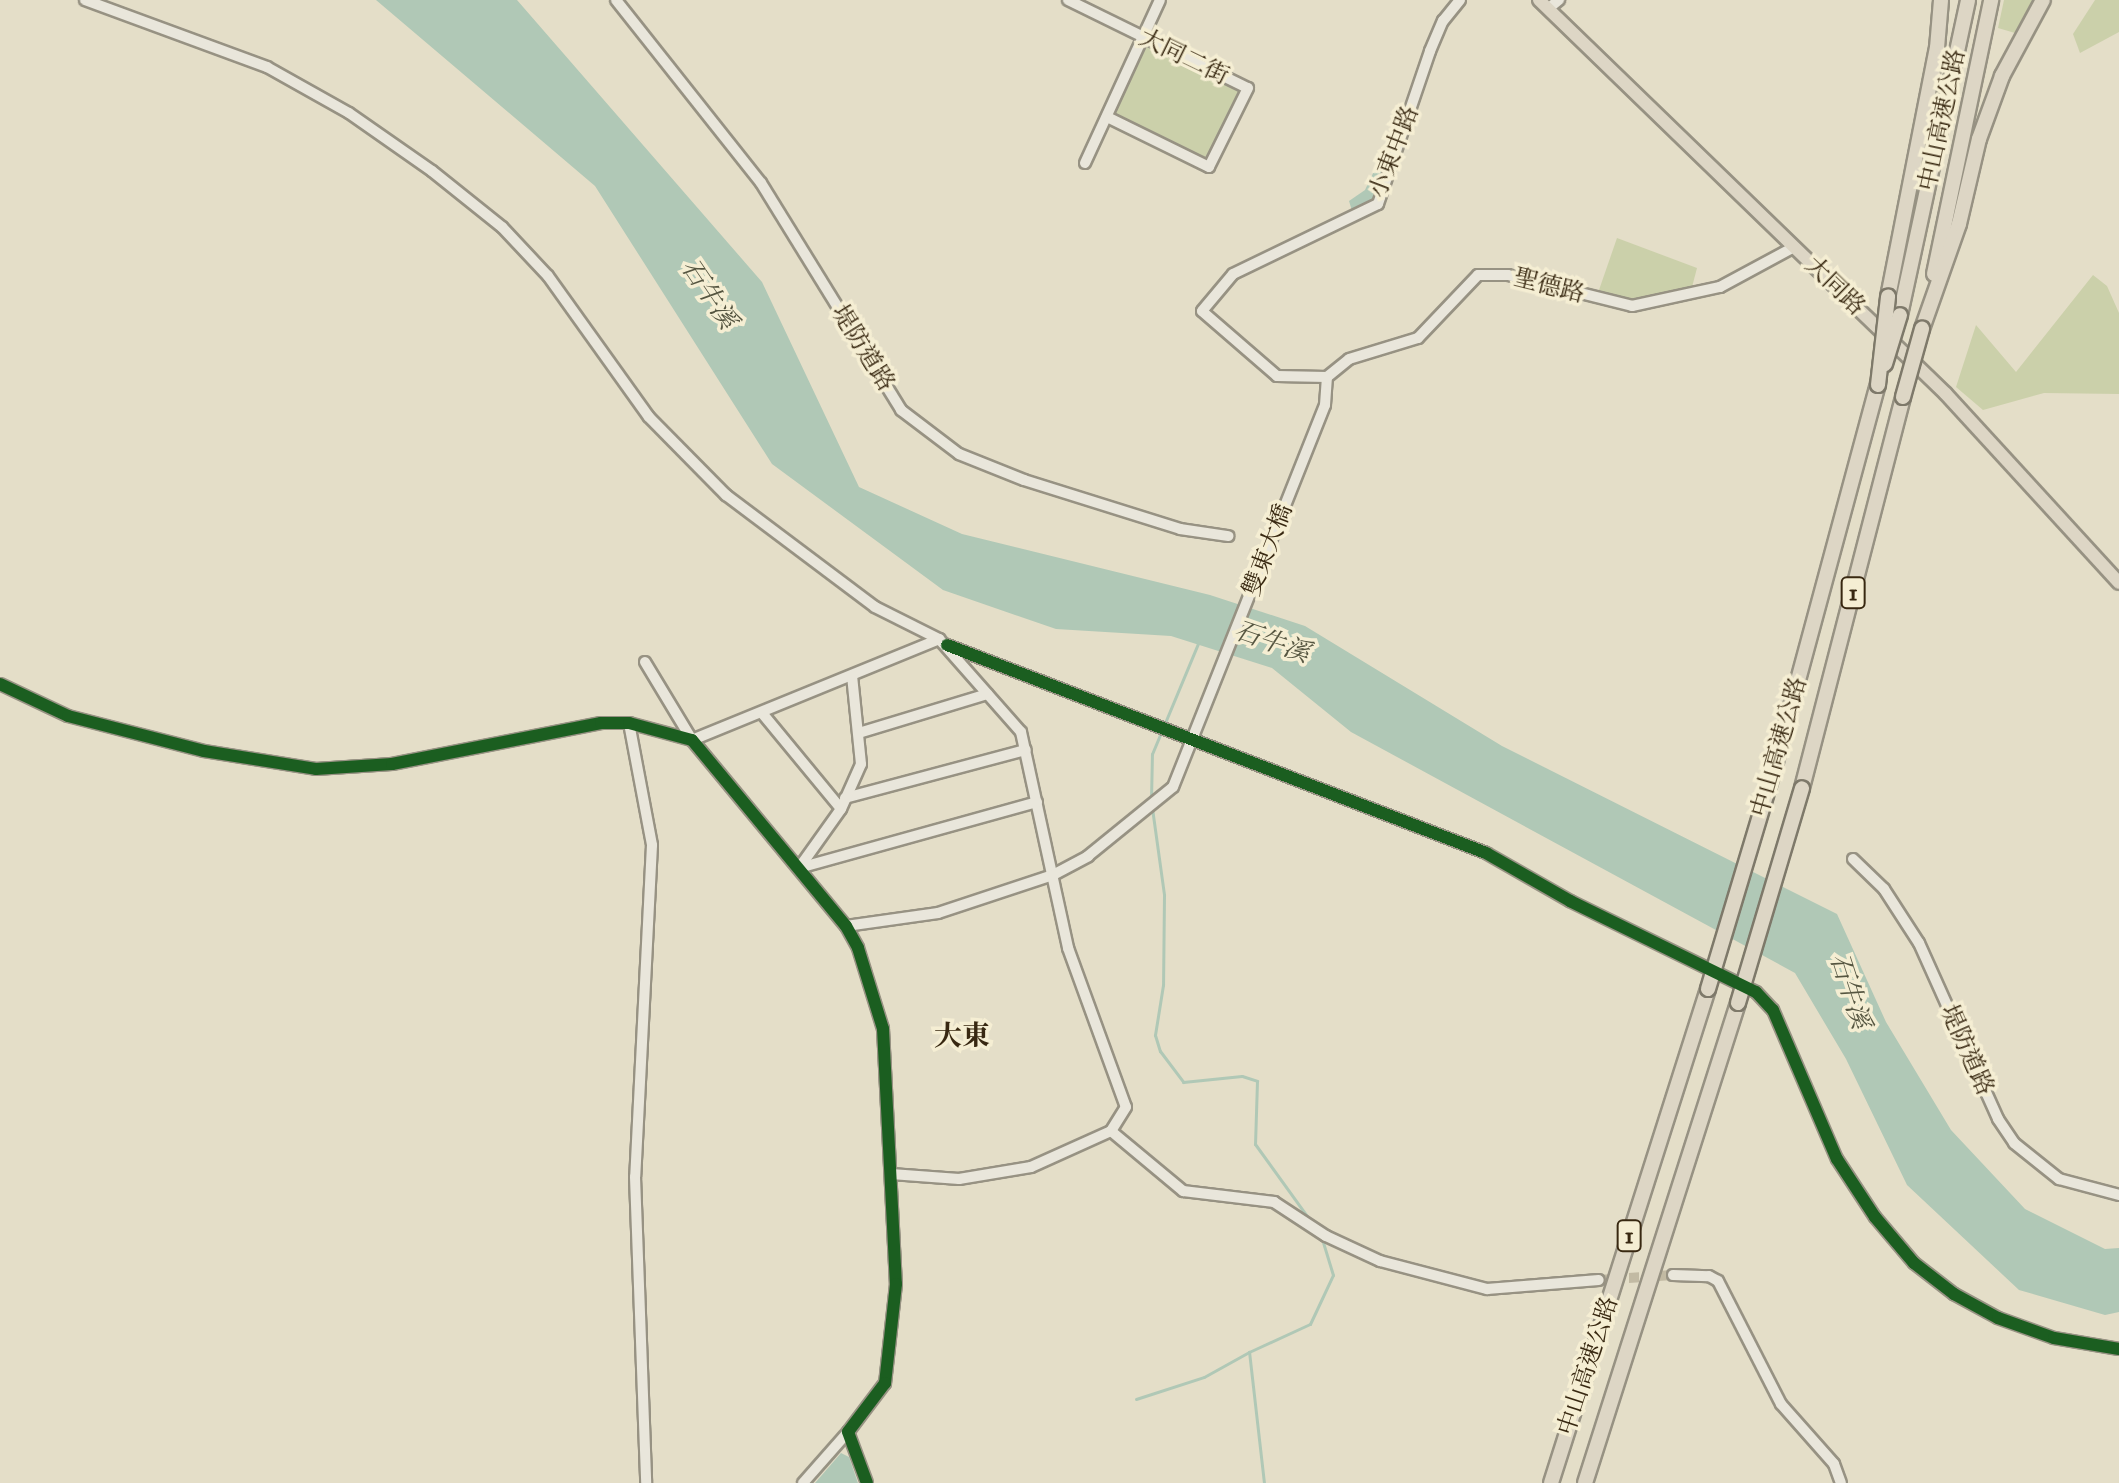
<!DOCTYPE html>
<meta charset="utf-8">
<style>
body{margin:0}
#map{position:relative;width:2119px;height:1483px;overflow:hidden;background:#e4dec8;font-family:"IM FELL Great Primer","Noto Serif TC",serif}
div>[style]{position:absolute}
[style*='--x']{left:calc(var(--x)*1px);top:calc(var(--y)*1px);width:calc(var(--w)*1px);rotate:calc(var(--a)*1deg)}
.green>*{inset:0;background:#cbd0aa;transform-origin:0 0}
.water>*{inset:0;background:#b0c8b6}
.stream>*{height:3px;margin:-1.5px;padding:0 1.5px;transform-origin:1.5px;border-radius:1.5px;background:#b0c8b6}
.minor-tunnel>*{height:10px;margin-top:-5px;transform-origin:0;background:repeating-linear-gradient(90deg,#c2baa3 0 10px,transparent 0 15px)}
.roads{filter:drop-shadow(2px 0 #979283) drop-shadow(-2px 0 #979283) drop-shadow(0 2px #979283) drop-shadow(0 -2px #979283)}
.minor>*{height:10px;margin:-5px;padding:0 5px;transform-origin:5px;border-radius:5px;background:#e9e6db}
.major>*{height:12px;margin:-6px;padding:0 6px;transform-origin:6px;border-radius:6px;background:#ddd6c5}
.highway>*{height:14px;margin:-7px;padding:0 7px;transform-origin:7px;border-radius:7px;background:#ddd6c5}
.bridges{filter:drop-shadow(2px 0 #7e796a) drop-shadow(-2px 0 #7e796a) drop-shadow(0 2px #7e796a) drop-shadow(0 -2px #7e796a)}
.highway-bridge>*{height:14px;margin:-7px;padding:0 7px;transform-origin:7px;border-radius:7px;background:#ddd6c5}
.cycleway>*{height:12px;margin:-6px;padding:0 6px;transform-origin:6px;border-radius:6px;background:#1b5e20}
span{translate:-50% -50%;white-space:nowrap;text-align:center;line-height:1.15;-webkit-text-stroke:7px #f5eed3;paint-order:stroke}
.shield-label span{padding:2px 6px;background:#f5eed3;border:2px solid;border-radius:6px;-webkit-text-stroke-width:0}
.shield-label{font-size:22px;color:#382811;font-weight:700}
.street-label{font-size:24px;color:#382811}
.water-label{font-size:26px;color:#555540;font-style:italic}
.quarter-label{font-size:28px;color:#382811;font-weight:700}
</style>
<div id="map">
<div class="green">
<div style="clip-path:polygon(2004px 0,2034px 0,2015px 33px,1998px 28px)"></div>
<div style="clip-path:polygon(2095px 0,2119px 0,2119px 32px,2080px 53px,2073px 34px)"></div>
<div style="left:1147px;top:45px;width:107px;height:76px;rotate:27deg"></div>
<div style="clip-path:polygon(1617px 238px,1697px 268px,1691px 291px,1631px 302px,1599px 290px)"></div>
<div style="clip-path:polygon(2093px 275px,2107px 286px,2119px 313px,2119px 394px,2044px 393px,1983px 410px,1956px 387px,1976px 325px,2016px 372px)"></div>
</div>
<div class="water">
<div style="clip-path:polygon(376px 0,517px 0,762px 282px,859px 487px,962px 534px,1210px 595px,1305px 626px,1502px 746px,1837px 914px,1886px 1022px,1951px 1130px,2025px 1209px,2105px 1249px,2119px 1248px,2119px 1312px,2105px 1315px,2019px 1290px,1907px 1185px,1846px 1059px,1795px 973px,1351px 732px,1272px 668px,1171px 636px,1056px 629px,943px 590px,772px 464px,595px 186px)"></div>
<div style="clip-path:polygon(1377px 165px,1383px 171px,1373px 198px,1353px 214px,1349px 201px,1365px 190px)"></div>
<div style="clip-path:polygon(841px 1453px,849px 1457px,858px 1483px,815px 1483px)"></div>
</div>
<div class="stream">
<div style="--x:1151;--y:800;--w:46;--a:-88.8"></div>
<div style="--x:1152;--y:754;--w:122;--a:-67.4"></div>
<div style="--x:1152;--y:808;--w:88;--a:82.1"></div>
<div style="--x:1164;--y:895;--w:90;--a:90.6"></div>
<div style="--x:1163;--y:985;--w:51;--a:99.1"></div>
<div style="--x:1155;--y:1035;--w:17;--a:73"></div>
<div style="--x:1160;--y:1051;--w:39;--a:53"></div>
<div style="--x:1183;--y:1082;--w:59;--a:-5.8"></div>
<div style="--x:1242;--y:1076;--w:16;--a:18"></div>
<div style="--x:1257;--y:1081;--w:63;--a:91.8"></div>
<div style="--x:1255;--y:1144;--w:92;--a:54.2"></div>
<div style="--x:1136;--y:1399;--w:71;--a:-17.9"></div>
<div style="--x:1204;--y:1377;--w:51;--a:-29.1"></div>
<div style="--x:1264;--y:1483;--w:132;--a:-96.5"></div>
<div style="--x:1249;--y:1352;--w:67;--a:-24.7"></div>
<div style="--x:1310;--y:1324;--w:54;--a:-64.9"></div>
<div style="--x:1333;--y:1275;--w:38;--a:-107"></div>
</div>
<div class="minor-tunnel">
<div style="--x:1599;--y:1280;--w:74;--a:-3.9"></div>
</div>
<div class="roads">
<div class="minor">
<div style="--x:85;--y:0;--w:194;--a:20.2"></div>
<div style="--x:267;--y:67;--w:94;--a:29.3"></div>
<div style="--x:349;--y:113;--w:101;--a:34.9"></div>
<div style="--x:432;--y:171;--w:90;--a:38.7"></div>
<div style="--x:502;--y:227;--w:67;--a:46.8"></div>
<div style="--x:548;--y:276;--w:173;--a:54.4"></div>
<div style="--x:649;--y:417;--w:110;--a:45.4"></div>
<div style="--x:726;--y:495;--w:186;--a:36.9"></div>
<div style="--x:875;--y:607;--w:72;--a:26.6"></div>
<div style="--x:616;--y:0;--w:233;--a:51.6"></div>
<div style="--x:761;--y:183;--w:267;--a:58.3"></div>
<div style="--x:901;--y:410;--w:73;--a:37.2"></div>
<div style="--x:959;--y:454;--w:70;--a:21.8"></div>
<div style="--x:1024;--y:480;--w:164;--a:17.4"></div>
<div style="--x:1180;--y:529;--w:49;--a:8.3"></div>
<div style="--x:1068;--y:0;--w:200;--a:26.1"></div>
<div style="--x:1248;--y:88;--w:88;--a:116.3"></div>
<div style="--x:1209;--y:167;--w:114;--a:-153.9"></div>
<div style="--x:1549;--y:8;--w:13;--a:-39"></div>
<div style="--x:1085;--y:163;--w:179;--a:-65.3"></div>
<div style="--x:1327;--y:377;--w:50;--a:-178.9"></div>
<div style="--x:1277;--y:376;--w:99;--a:-139.1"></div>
<div style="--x:1202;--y:311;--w:48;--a:-50"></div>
<div style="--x:1233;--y:274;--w:161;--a:-25.8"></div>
<div style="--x:1378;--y:204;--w:162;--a:-71.2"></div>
<div style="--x:1430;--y:51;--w:33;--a:-67"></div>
<div style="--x:1443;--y:21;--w:27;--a:-51"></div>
<div style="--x:1327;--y:377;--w:28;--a:-39"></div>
<div style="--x:1349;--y:359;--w:72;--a:-16.9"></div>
<div style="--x:1418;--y:338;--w:87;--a:-46.4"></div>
<div style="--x:1478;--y:275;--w:30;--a:0"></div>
<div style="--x:1508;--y:275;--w:128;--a:14"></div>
<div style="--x:1632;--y:306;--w:90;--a:-12.2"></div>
<div style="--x:1720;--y:287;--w:84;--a:-28.4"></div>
<div style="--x:947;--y:645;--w:578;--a:21.1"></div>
<div style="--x:1486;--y:853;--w:97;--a:29.7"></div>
<div style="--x:1570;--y:901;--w:207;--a:26.1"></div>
<div style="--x:1756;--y:992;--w:25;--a:47"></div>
<div style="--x:1773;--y:1010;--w:162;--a:66.8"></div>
<div style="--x:1837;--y:1159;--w:69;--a:56.8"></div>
<div style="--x:1875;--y:1217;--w:60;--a:49.7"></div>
<div style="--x:1914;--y:1263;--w:51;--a:37.8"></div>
<div style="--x:1954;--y:1294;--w:50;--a:28.6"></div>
<div style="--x:1998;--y:1318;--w:59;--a:19.7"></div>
<div style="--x:2054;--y:1338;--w:66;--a:9.6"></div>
<div style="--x:645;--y:662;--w:91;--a:58.9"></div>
<div style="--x:692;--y:740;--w:267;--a:-22.2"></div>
<div style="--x:939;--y:639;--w:124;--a:48.6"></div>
<div style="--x:1021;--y:732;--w:221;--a:77.7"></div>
<div style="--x:1068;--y:948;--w:169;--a:70"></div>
<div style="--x:1126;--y:1107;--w:28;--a:122"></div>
<div style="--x:1111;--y:1131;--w:88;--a:155.8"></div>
<div style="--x:1031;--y:1167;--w:73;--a:170.5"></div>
<div style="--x:959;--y:1179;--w:68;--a:-175.8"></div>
<div style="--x:0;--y:684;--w:75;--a:25.2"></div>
<div style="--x:68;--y:716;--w:140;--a:14.4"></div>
<div style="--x:204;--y:751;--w:113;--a:9.1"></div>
<div style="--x:316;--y:769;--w:76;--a:-3.8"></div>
<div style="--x:392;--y:764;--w:213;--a:-11.1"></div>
<div style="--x:601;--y:723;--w:28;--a:0"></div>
<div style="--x:629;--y:723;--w:65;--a:15.1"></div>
<div style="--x:692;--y:740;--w:241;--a:50.4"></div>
<div style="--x:846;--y:926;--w:25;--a:61"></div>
<div style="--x:858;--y:948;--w:85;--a:72.8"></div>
<div style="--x:883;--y:1029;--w:255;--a:87.1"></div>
<div style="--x:896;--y:1284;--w:100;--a:96.3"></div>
<div style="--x:885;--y:1383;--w:61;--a:127.1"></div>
<div style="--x:848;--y:1432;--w:54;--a:69.6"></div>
<div style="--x:762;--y:713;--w:124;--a:50.5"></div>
<div style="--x:629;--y:723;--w:124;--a:79.3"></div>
<div style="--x:652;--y:845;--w:332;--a:92.9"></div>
<div style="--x:635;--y:1177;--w:306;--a:87.9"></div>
<div style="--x:862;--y:732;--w:131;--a:-16.9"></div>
<div style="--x:845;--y:798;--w:187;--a:-14.9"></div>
<div style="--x:1853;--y:859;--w:43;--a:44.1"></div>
<div style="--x:1884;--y:889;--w:64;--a:57.1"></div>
<div style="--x:1919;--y:943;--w:193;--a:65.8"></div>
<div style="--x:1998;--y:1119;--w:29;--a:56"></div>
<div style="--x:2014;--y:1143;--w:58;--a:38.7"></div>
<div style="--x:2059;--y:1179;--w:62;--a:14.9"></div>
<div style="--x:799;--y:868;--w:247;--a:-15.5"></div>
<div style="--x:799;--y:868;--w:72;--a:-54.6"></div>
<div style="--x:841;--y:809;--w:49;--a:-66"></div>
<div style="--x:861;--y:764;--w:89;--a:-95.8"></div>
<div style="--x:846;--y:926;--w:93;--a:-8"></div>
<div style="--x:938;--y:913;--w:121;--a:-18.3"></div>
<div style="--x:1053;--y:875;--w:40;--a:-28"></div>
<div style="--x:1088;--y:856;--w:109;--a:-39.1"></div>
<div style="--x:1173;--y:787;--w:411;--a:-68.3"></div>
<div style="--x:1325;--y:405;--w:28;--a:-86"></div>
<div style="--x:1111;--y:1131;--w:94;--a:39.8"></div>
<div style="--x:1183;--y:1191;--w:92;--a:6.9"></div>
<div style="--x:1274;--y:1202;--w:62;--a:33.2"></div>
<div style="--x:1326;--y:1236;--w:60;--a:24.8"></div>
<div style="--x:1380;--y:1261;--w:111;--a:14.7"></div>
<div style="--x:1487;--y:1289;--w:112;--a:-4.6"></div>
<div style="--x:1673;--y:1275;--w:36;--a:2"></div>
<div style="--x:1709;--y:1276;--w:10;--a:29"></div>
<div style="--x:1718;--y:1281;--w:138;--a:62.9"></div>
<div style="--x:1781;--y:1404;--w:80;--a:48.5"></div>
<div style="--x:1834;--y:1464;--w:20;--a:70"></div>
<div style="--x:803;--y:1483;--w:68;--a:-48.6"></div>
</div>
<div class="major">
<div style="--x:1539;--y:0;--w:566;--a:44.07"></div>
<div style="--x:1946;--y:394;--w:256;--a:47.5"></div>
</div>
<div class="highway">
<div style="--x:1934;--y:274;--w:280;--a:-78.2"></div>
<div style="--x:1888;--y:297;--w:254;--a:-78.9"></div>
<div style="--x:1937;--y:48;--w:48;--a:-85.2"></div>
<div style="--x:1900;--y:315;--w:322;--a:-77.8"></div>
<div style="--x:1922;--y:329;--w:111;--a:-70.6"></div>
<div style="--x:1959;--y:224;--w:87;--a:-76.8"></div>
<div style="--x:1979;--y:139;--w:67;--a:-69.9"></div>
<div style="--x:2002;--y:76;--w:86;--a:-61.7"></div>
<div style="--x:1773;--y:773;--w:402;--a:-74.9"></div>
<div style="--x:1802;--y:788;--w:404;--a:-75.5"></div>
<div style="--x:1551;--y:1483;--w:518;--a:-72.37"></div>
<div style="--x:1585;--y:1483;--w:504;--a:-72.32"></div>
</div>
</div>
<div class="bridges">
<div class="highway-bridge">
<div style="--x:1885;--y:364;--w:51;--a:-73"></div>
<div style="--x:1878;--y:385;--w:89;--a:-83.5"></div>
<div style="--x:1903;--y:397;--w:71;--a:-74.4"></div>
<div style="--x:1708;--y:989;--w:226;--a:-73.3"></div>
<div style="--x:1738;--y:1003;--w:224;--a:-73.4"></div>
</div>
</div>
<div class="cycleway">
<div style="--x:947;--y:645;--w:578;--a:21.1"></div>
<div style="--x:1486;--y:853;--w:97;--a:29.7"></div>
<div style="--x:1570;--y:901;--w:207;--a:26.1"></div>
<div style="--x:1756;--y:992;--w:25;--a:47"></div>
<div style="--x:1773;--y:1010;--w:162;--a:66.8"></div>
<div style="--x:1837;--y:1159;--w:69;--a:56.8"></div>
<div style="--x:1875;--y:1217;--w:60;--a:49.7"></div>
<div style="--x:1914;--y:1263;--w:51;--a:37.8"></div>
<div style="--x:1954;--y:1294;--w:50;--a:28.6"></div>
<div style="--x:1998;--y:1318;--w:59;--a:19.7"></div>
<div style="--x:2054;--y:1338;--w:66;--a:9.6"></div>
<div style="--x:0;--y:684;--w:75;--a:25.2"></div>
<div style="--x:68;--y:716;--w:140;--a:14.4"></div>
<div style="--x:204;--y:751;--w:113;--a:9.1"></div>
<div style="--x:316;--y:769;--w:76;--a:-3.8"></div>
<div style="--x:392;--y:764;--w:213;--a:-11.1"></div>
<div style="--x:601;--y:723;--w:28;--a:0"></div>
<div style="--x:629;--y:723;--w:65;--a:15.1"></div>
<div style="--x:692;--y:740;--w:241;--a:50.4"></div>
<div style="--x:846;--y:926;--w:25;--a:61"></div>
<div style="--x:858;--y:948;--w:85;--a:72.8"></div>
<div style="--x:883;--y:1029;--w:255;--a:87.1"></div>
<div style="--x:896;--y:1284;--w:100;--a:96.3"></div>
<div style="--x:885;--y:1383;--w:61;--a:127.1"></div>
<div style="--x:848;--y:1432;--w:54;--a:69.6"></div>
</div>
<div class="shield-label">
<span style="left:1853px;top:593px">1</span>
<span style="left:1629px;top:1236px">1</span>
</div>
<div class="street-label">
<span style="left:1184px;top:57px;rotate:26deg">大同二街</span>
<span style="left:1942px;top:120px;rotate:-78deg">中山高速公路</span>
<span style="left:1394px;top:152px;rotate:-69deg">小東中路</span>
<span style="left:1549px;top:286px;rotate:14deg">聖德路</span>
<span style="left:1835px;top:286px;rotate:44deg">大同路</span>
<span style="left:863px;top:348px;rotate:58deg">堤防道路</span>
<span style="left:1268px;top:550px;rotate:-69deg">雙東大橋</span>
<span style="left:1779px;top:747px;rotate:-74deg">中山高速公路</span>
<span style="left:1967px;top:1050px;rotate:66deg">堤防道路</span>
<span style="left:1588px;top:1366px;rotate:-72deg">中山高速公路</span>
</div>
<div class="water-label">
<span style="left:709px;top:294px;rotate:56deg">石牛溪</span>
<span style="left:1272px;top:642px;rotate:19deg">石牛溪</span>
<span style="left:1850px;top:991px;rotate:72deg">石牛溪</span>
</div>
<div class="quarter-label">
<span style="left:962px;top:1036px">大東</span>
</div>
</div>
